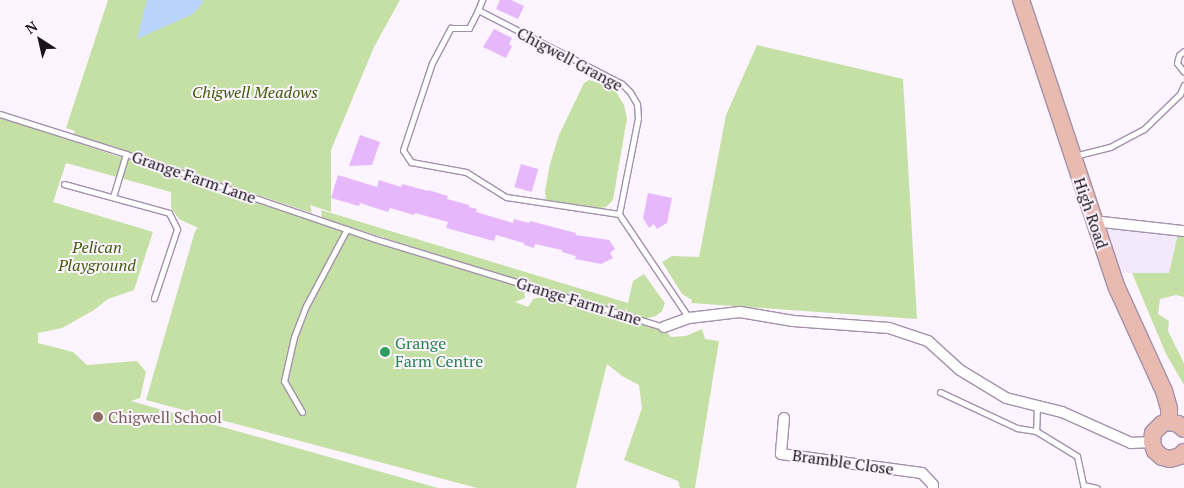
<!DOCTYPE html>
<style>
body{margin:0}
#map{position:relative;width:1184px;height:488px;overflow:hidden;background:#fcf4ff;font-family:"PT Serif",serif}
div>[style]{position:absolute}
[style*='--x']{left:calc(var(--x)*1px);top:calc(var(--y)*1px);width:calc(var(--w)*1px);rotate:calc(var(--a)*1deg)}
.industrial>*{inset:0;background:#f4e8fc}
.green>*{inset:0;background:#c5e0a4}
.water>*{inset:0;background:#b8d4fc}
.building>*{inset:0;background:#e7b7fb;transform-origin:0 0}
.roads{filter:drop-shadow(1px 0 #a391ab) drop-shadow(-1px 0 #a391ab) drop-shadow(0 1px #a391ab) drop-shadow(0 -1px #a391ab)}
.service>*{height:5px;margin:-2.5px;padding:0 2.5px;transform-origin:2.5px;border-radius:2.5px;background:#fff}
.minor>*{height:10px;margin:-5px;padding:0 5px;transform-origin:5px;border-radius:5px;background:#fff}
.primary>*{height:16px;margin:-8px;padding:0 8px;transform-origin:8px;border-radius:8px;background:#e9bab0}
.dots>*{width:14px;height:14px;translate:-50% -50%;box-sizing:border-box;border:2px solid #fcf4ff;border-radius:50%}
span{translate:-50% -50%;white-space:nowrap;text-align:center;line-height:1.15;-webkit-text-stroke:4px #fcf4ff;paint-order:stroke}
.street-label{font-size:16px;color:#1a131c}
.park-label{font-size:16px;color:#415d0b;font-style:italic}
.leisure-label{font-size:16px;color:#27864d}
.left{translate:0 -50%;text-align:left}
.education-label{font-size:16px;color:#785e54}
.north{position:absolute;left:15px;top:15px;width:50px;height:50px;-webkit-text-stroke:4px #fcf4ff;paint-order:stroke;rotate:325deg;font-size:14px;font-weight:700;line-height:20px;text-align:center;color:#1a131c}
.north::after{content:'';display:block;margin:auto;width:18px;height:22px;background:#1a131c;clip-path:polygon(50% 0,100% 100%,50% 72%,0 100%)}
</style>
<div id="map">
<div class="industrial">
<div style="clip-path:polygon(1104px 225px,1178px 234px,1169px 273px,1120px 273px)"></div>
</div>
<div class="green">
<div style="clip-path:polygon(108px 0,400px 0,374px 47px,331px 150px,331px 212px,310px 205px,312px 213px,74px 134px,75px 131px,66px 128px)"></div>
<div style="clip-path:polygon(757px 45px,903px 79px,917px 319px,691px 303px,692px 300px,682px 294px,662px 262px,672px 256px,699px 257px,726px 115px)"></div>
<div style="clip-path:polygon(589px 80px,602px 84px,616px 92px,624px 105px,627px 118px,613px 200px,606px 207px,601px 208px,546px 200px,545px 191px,550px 164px,559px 135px,584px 83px)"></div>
<div style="clip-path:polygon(0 117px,417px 256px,524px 288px,525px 298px,515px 302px,528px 307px,533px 299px,550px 295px,665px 330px,671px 337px,686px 336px,702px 329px,705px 339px,719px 341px,695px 488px,680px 488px,678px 481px,624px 460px,642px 408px,639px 385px,622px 376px,607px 364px,576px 488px,477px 488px,146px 400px,195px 231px,198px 228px,179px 219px,171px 208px,171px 192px,66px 163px,53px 202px,153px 232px,134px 290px,108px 299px,94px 310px,62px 328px,38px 333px,38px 343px,73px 352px,87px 365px,137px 361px,146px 372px,140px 398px,131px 401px,438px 488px,0 488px)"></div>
<div style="clip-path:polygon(321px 210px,628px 303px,633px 281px,644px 274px,665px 303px,662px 311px,656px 316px,644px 319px,626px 314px,627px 306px,624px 314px,322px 218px)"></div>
<div style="clip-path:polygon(1178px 234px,1184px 235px,1184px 297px,1176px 295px,1160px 299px,1158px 314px,1169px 321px,1168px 331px,1184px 363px,1184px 385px,1166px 354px,1132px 273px,1169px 273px)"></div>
</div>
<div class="water">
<div style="clip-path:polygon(147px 0,201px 0,204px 2px,193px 14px,137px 39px)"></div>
</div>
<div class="building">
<div style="clip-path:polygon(500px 0,511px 0,524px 6px,518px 19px,496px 9px)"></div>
<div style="clip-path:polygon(494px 29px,512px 38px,509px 44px,512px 46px,506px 58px,483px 47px)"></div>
<div style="clip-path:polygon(360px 135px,380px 142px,372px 165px,349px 166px)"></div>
<div style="left:521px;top:164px;width:18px;height:24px;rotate:16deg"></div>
<div style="clip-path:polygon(338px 175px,377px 187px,379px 180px,401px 187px,402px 184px,428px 191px,428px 190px,448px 196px,447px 199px,469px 205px,469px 207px,477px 209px,476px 212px,513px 223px,514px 219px,529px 223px,530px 221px,576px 233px,576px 235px,609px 240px,615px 249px,610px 253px,613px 258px,601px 264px,575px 259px,576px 256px,562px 252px,562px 250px,535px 244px,534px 248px,524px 245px,524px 243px,496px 235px,494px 241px,446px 228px,448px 222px,415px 213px,414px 215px,390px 208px,388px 212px,360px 203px,359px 206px,331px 198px)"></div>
<div style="clip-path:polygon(648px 193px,672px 198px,667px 223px,657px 229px,654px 224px,649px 228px,643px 218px)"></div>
</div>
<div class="roads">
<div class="service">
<div style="--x:478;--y:10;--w:11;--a:-68"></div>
<div style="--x:1184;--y:51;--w:6;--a:141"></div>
<div style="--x:1179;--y:55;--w:8;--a:104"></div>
<div style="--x:1177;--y:63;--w:11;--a:52"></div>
<div style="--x:0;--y:114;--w:132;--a:17.6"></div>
<div style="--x:126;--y:154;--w:270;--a:18.8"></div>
<div style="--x:382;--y:241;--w:295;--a:17"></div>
<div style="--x:1074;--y:156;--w:37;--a:-14"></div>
<div style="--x:1110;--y:147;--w:38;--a:-28"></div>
<div style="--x:1144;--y:129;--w:50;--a:-44.2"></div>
<div style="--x:1180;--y:94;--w:10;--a:-66"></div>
<div style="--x:64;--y:184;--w:109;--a:15.4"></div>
<div style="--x:169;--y:213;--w:18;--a:63"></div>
<div style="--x:177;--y:229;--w:73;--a:108.4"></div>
<div style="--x:113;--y:197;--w:45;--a:-73.2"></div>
<div style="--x:619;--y:214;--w:114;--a:-171.4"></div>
<div style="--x:506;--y:197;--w:47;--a:-148"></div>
<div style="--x:466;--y:172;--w:56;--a:-169.7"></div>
<div style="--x:411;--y:162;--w:14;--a:-124"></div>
<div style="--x:403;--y:150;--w:92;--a:-71.6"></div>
<div style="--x:432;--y:63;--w:40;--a:-62"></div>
<div style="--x:451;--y:28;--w:18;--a:0"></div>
<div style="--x:469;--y:28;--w:20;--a:-63"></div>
<div style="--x:478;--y:10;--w:162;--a:27.2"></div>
<div style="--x:622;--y:84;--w:11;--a:45"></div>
<div style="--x:630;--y:92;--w:14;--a:60"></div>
<div style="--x:637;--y:104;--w:14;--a:86"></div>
<div style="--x:638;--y:118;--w:98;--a:101.2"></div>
<div style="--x:619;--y:214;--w:125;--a:56.1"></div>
<div style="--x:940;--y:392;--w:85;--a:25.1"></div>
<div style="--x:1017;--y:428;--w:19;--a:9"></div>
<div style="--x:1037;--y:406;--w:25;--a:92"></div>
<div style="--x:1036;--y:431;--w:48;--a:31.4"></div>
<div style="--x:1077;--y:456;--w:30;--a:78"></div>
<div style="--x:1083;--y:485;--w:14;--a:12"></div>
<div style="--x:302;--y:412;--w:36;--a:-120"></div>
<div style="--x:284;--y:381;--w:45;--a:-77.2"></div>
<div style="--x:294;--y:337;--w:33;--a:-69"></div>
<div style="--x:306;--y:306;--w:87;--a:-62"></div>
</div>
<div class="minor">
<div style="--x:1093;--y:221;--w:92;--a:6.3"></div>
<div style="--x:664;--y:327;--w:27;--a:-20"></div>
<div style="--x:689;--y:318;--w:51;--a:-6.7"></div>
<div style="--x:740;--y:312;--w:54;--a:9.6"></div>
<div style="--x:793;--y:321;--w:96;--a:4.2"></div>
<div style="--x:889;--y:328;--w:41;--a:18.4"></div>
<div style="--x:928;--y:341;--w:43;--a:42.2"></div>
<div style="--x:960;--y:370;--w:54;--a:31.3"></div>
<div style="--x:1006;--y:398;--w:58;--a:14"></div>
<div style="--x:1062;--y:412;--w:76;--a:24.2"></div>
<div style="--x:1131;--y:443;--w:21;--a:-3"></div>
<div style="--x:784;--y:418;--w:36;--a:95"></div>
<div style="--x:781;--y:454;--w:142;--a:7.7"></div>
<div style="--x:922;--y:473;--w:16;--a:47"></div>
<div style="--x:933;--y:485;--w:3;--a:90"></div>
</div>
<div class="primary">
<div style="--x:1021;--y:0;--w:304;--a:71.6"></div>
<div style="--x:1117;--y:288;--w:113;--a:65.5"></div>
<div style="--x:1164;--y:391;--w:19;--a:74"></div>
<div style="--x:1169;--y:409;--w:13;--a:90"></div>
<div style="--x:1184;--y:429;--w:8;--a:-140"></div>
<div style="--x:1178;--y:424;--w:9;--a:-167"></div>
<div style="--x:1169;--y:422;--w:7;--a:164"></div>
<div style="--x:1162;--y:424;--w:13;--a:135"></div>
<div style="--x:1153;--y:433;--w:9;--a:96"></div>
<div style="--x:1152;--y:442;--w:9;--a:72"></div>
<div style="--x:1155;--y:451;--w:9;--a:41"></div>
<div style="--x:1162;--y:457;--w:8;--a:14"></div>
<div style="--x:1170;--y:459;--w:10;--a:-17"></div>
<div style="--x:1180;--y:456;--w:6;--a:-45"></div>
</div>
</div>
<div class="dots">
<div style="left:385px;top:352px;background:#2e9e5b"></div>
<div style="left:98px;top:417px;background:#8d6e63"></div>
</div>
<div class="street-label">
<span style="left:570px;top:59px;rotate:28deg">Chigwell Grange</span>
<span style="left:194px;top:177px;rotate:19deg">Grange Farm Lane</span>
<span style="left:1091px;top:213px;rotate:71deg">High Road</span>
<span style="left:579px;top:301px;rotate:17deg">Grange Farm Lane</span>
<span style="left:843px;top:462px;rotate:8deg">Bramble Close</span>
</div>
<div class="park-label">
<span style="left:255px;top:92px">Chigwell Meadows</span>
<span style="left:97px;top:256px">Pelican<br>Playground</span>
</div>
<div class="leisure-label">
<span class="left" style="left:395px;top:352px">Grange<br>Farm Centre</span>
</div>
<div class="education-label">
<span class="left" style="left:108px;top:417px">Chigwell School</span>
</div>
<div class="north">N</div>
</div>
